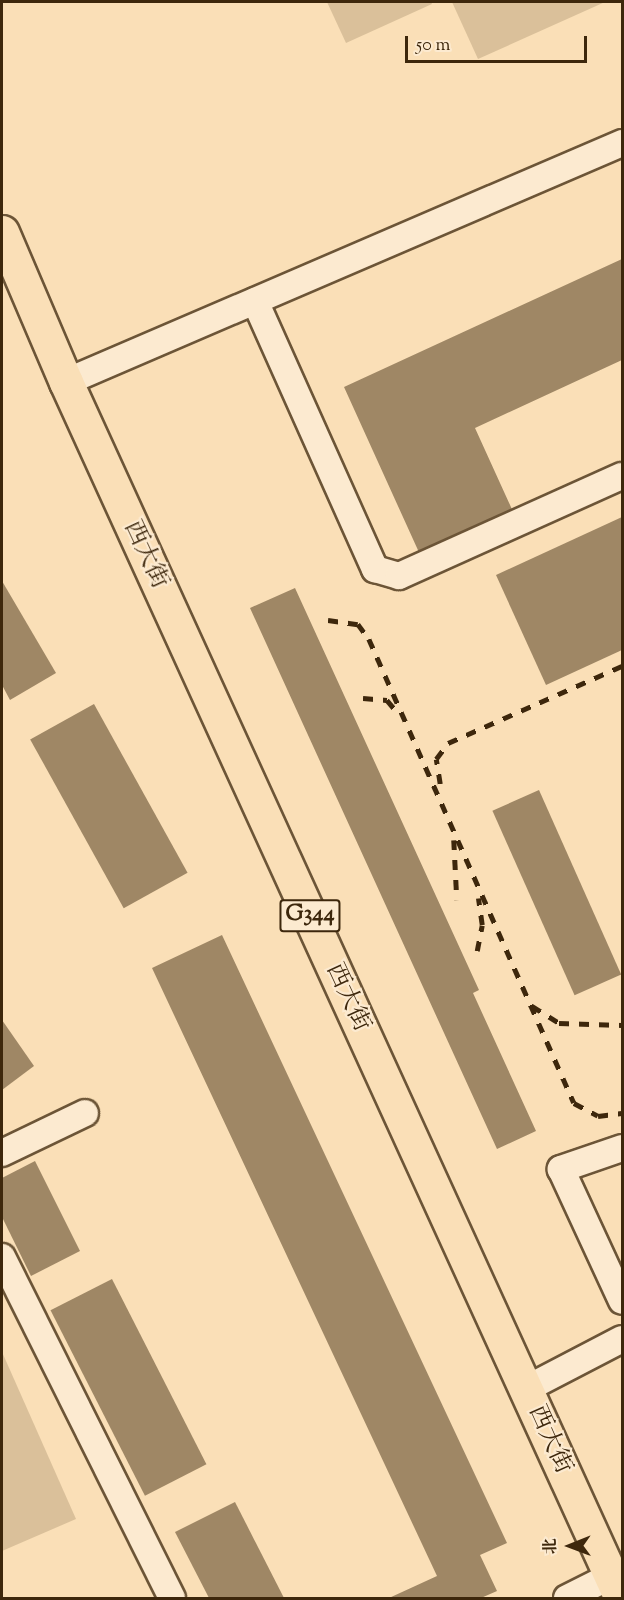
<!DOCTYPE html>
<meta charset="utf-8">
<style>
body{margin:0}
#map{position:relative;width:624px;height:1600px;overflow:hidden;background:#fadfb7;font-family:"Sorts Mill Goudy","Noto Serif SC",serif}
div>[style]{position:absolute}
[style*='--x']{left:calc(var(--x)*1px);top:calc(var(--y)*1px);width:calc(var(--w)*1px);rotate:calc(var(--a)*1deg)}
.green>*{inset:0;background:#dac09a}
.building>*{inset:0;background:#9f8765;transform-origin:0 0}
.roads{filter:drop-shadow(2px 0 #6c5537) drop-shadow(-2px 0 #6c5537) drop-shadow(0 2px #6c5537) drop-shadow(0 -2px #6c5537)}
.minor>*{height:26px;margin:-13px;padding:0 13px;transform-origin:13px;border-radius:13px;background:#fcead0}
.highway>*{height:33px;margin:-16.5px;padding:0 16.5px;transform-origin:16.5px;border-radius:16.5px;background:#fadfb7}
.rail>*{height:4.5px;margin-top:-2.25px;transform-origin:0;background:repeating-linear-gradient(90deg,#3d270c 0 10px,transparent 0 20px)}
span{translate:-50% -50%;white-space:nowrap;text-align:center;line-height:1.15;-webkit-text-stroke:4.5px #fcead0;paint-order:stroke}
.shield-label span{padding:2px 4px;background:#fcead0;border:2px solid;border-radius:4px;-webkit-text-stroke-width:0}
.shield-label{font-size:22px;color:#3d270c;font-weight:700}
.street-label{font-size:24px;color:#3d270c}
.frame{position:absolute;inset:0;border:3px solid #3d270c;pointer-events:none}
.north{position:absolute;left:540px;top:1516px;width:60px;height:60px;-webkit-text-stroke:4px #fcead0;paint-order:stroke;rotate:269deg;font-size:16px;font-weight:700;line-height:24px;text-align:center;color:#3d270c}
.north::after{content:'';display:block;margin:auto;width:21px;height:27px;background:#3d270c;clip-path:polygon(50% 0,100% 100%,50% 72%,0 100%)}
.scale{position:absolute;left:405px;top:36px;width:182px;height:27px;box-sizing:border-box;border:3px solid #3d270c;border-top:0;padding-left:8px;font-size:18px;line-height:21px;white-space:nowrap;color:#3d270c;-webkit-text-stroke:4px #fcead0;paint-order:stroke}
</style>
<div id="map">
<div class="green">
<div style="clip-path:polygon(327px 2px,431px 2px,432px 4px,346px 43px)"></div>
<div style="clip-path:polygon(452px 2px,605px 2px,478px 59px)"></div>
<div style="clip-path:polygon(2px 1352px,76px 1519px,2px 1551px)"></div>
</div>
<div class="building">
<div style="clip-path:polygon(622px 259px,622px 360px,475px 428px,515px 516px,422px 559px,344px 387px)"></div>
<div style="clip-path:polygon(622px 517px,622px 650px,546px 685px,496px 575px)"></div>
<div style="clip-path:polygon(2px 581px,56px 673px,10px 700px,2px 685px)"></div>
<div style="clip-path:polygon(295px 588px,479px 990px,473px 993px,536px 1131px,497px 1149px,250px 608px)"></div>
<div style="left:94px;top:704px;width:193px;height:73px;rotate:61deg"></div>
<div style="left:539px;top:790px;width:202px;height:51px;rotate:66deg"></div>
<div style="clip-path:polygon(222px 935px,507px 1543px,480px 1555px,497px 1591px,481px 1598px,389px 1598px,437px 1576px,152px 968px)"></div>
<div style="clip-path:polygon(2px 1020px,34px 1066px,2px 1090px)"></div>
<div style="clip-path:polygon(35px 1161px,80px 1251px,31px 1276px,2px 1217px,2px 1178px)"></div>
<div style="left:112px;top:1279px;width:208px;height:69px;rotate:63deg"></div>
<div style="clip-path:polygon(235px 1502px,284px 1598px,209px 1598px,175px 1532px)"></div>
</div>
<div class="roads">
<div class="minor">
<div style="--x:255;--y:301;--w:294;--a:65.9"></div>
<div style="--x:375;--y:569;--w:25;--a:16"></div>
<div style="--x:399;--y:576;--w:244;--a:-24.2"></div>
<div style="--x:66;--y:382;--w:605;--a:-23.26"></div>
<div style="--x:622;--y:1148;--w:65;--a:161"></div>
<div style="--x:561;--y:1169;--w:145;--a:65.2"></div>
<div style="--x:2;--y:1153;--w:92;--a:-25.7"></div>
<div style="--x:2;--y:1257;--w:381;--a:63.5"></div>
<div style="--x:526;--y:1389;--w:108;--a:-27.5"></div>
<div style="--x:567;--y:1598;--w:49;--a:-26.6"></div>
</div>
<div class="highway">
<div style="--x:2;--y:232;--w:163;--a:66.9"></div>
<div style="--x:66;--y:382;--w:1337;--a:65.47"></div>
</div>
</div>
<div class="rail">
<div style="--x:328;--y:620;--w:30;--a:8"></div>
<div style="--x:358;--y:624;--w:19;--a:54"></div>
<div style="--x:369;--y:639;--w:507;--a:66.16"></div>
<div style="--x:574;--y:1103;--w:27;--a:28"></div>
<div style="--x:598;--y:1116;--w:24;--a:-7"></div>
<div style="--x:363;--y:698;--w:24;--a:5"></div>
<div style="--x:387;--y:700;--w:17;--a:50"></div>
<div style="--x:440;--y:784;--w:25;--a:-99"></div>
<div style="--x:436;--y:759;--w:20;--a:-53"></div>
<div style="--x:448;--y:743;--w:190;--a:-23.9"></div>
<div style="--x:454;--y:840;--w:60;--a:87.1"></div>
<div style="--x:477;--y:951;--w:26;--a:-79"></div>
<div style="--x:482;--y:925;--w:27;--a:-98"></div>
<div style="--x:532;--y:1006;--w:32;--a:32"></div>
<div style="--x:559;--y:1023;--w:63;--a:1.8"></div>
</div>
<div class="shield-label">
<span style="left:310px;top:916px">G344</span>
</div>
<div class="street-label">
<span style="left:145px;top:555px;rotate:65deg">西大街</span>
<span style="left:347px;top:998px;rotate:65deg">西大街</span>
<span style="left:549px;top:1440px;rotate:66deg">西大街</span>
</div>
<div class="frame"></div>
<div class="north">北</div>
<div class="scale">50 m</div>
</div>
